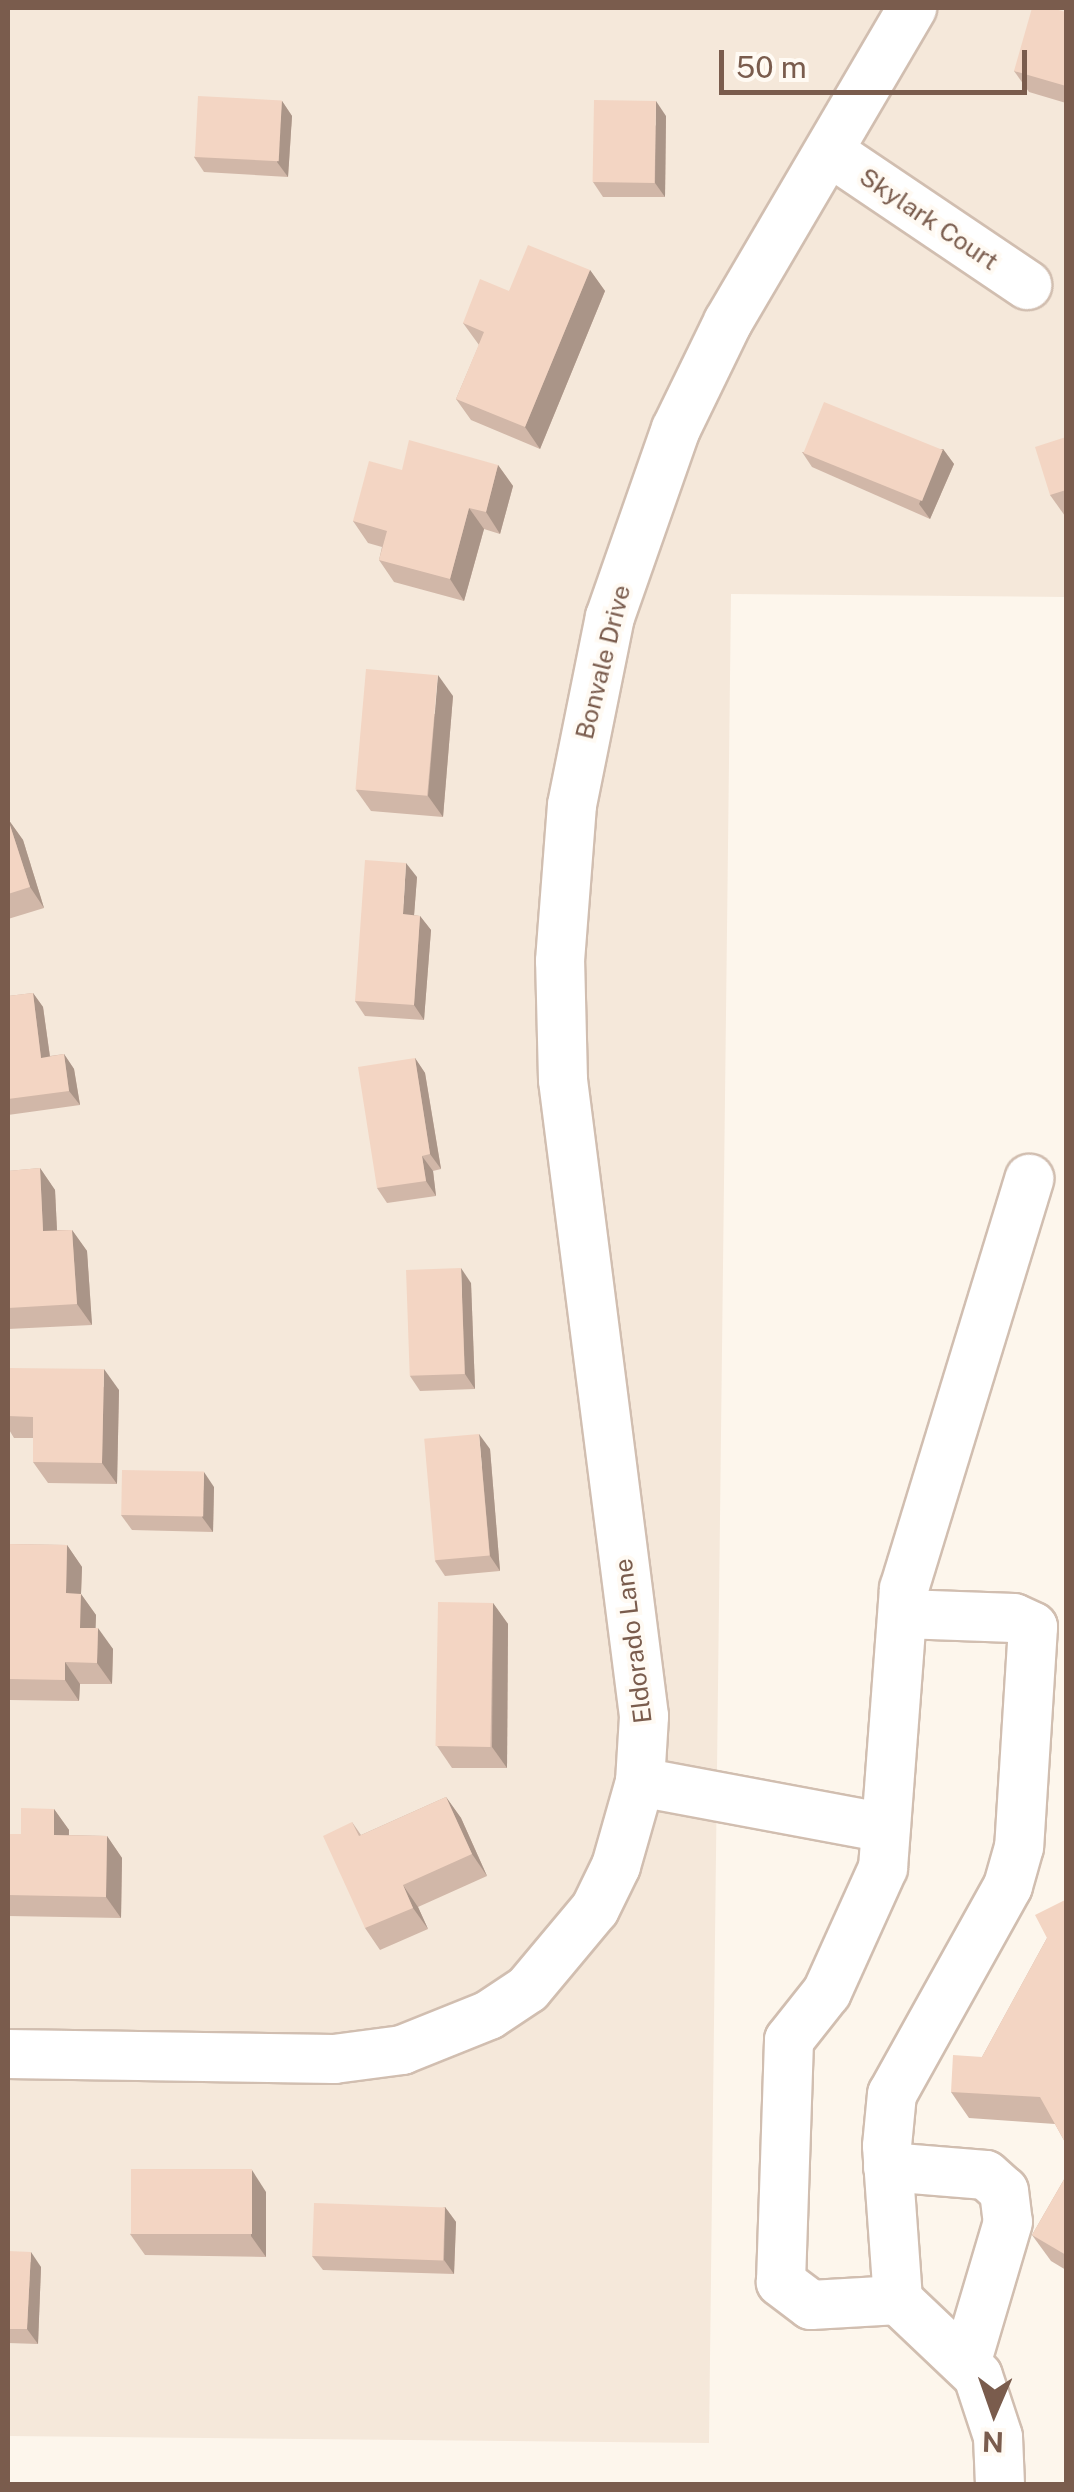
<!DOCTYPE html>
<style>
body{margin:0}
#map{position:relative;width:1074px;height:2492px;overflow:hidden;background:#fdf6ec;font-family:"Public Sans",sans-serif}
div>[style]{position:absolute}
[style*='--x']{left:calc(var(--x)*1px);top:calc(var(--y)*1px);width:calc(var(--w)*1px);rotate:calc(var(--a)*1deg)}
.residential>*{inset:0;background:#f5e8da}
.roads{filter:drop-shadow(2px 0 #d1beb0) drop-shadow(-2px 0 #d1beb0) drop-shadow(0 2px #d1beb0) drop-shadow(0 -2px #d1beb0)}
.minor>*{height:48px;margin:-24px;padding:0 24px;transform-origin:24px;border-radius:24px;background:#fff}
.wall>*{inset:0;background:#d1b7a8}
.shaded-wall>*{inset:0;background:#aa9588}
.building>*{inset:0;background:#f3d5c3;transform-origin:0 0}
span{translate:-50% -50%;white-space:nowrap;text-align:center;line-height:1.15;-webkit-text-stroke:8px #fffaf3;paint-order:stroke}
.street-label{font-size:25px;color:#7a5c4d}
.frame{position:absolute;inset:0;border:10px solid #7a5c4d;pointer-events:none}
.north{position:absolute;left:944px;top:2362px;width:100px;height:100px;-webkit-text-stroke:8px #fffaf3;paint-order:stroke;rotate:182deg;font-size:28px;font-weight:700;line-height:40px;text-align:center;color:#7a5c4d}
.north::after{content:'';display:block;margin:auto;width:35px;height:45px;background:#7a5c4d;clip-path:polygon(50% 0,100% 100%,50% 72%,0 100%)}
.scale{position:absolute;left:719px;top:50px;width:308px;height:45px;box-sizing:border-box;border:5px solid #7a5c4d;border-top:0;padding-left:12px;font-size:30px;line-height:35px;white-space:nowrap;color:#7a5c4d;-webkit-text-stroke:8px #fffaf3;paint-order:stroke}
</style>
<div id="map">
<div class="residential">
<div style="clip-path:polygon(8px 8px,1066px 8px,1066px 597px,731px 594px,709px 2443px,8px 2436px)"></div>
</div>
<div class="roads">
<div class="minor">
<div style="--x:830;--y:152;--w:238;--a:34"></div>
<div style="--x:903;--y:1614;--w:111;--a:2.1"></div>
<div style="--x:1014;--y:1618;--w:21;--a:25"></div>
<div style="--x:1033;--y:1627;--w:220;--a:93.6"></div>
<div style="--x:1019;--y:1847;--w:41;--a:105.8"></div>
<div style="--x:1008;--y:1886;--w:238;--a:119.1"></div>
<div style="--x:892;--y:2094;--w:52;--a:95.5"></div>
<div style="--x:887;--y:2146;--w:154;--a:85.9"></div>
<div style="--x:898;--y:2300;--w:110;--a:43.5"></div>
<div style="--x:978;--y:2376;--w:64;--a:71.8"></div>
<div style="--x:998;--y:2437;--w:47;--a:87.6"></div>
<div style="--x:640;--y:1782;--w:250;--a:10.6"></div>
<div style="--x:8;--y:2054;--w:326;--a:0.9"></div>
<div style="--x:334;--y:2059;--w:69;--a:-7.5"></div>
<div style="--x:402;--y:2050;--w:94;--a:-21.9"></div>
<div style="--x:489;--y:2015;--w:47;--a:-33.7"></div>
<div style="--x:528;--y:1989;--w:104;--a:-50.1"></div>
<div style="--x:595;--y:1909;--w:48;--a:-64"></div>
<div style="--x:616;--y:1866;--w:87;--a:-74.1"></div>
<div style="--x:640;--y:1782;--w:66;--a:-86.5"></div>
<div style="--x:644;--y:1716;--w:641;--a:-97.26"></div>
<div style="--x:563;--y:1080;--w:119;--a:-91.4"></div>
<div style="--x:560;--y:961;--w:156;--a:-85.6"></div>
<div style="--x:572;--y:805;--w:192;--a:-78.6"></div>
<div style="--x:610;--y:617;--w:199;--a:-70.7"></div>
<div style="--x:676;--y:429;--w:119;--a:-64.1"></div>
<div style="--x:728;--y:322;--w:364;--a:-59.6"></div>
<div style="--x:888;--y:2167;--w:98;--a:4.7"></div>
<div style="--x:986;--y:2175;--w:24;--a:42"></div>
<div style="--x:1004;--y:2191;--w:31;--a:83"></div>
<div style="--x:1008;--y:2222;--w:148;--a:106.5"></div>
<div style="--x:898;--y:2300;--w:87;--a:176.7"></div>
<div style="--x:811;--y:2305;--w:38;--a:-143"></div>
<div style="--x:781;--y:2282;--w:242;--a:-88.1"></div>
<div style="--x:789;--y:2040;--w:61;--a:-51.6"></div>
<div style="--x:827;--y:1992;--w:136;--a:-65.7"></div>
<div style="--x:883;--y:1868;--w:280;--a:-85.7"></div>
<div style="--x:904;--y:1589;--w:429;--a:-73"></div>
</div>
</div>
<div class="wall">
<div style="clip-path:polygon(1066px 12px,1066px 103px,1029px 92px,1014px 71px)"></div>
<div style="clip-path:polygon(282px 101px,292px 116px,288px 177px,204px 172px,194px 157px)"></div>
<div style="clip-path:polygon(666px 116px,665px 197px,603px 197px,593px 182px)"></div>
<div style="clip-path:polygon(590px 270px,605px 291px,540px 449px,471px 420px,456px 399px,479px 345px,463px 323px,509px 291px)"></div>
<div style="clip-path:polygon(1066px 437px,1066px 515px,1065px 516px,1050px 495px)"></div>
<div style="clip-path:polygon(943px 449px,954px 464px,930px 519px,812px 467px,802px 452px)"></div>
<div style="clip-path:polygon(498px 465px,513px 486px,500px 534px,484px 529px,464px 601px,394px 582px,379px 560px,382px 547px,368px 543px,353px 521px,402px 470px)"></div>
<div style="clip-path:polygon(453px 696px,443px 817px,371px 811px,356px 790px)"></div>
<div style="clip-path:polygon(8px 819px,23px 840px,44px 908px,8px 919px)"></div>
<div style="clip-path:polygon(417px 877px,414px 915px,420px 916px,431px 930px,424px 1020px,365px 1016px,355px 1001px)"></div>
<div style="clip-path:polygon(33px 993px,43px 1007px,50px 1056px,64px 1054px,74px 1069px,80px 1105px,8px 1115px,8px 996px)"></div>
<div style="clip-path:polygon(415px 1058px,425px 1073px,441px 1169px,433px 1171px,436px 1196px,387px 1203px,377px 1188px)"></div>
<div style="clip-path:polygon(40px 1168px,55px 1190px,57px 1230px,72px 1230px,87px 1251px,92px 1325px,8px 1329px,8px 1171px)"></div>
<div style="clip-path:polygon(471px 1283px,475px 1389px,420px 1391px,410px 1376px)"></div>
<div style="clip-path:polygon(8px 1368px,119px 1390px,117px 1484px,48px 1483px,33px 1462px,33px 1438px,14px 1438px,8px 1428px)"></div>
<div style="clip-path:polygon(490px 1449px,500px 1571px,445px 1576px,435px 1561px)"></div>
<div style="clip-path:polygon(214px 1487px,213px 1532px,132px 1530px,121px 1515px)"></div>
<div style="clip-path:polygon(8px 1544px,67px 1545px,82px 1567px,81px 1594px,96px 1615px,95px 1628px,113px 1649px,112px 1684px,80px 1684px,79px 1701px,9px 1700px,8px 1698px)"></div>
<div style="clip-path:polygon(493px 1603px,508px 1624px,507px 1768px,452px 1768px,437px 1746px)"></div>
<div style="clip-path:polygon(446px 1797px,461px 1818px,487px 1876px,418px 1907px,428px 1929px,380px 1950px,365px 1928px,352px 1822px,361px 1835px)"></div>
<div style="clip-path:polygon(54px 1809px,69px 1830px,69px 1835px,107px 1836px,122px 1858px,121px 1918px,8px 1916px,8px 1834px,21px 1834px)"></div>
<div style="clip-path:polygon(1065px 1900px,1066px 2144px,1055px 2124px,969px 2118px,951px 2092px,982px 2057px,1047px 1938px)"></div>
<div style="clip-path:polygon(1066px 2176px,1066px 2270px,1051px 2261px,1032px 2235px)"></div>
<div style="clip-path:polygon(266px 2192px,266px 2257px,145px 2255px,130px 2234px)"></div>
<div style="clip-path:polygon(445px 2207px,456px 2222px,454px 2274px,323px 2270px,312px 2256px)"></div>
<div style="clip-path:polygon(8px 2251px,41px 2267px,38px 2344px,8px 2343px)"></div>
</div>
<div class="shaded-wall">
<div style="clip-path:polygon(282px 101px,292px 116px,288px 177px,277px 162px)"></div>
<div style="clip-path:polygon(656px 101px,666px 116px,665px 197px,655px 183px)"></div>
<div style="clip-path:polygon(590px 270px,605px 291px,540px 449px,525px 427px)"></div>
<div style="clip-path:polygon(943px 449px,954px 464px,930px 519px,919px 504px)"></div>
<div style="clip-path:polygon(498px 465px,513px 486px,500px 534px,486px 512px)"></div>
<div style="clip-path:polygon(469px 508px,484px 529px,464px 601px,450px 579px)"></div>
<div style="clip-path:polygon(438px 675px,453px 696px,443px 817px,428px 796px)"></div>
<div style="clip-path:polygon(8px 819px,23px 840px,44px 908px,30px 887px)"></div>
<div style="clip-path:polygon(406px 863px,417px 877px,413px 929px,403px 914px)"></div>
<div style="clip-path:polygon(420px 916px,431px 930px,424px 1020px,414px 1005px)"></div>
<div style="clip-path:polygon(33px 993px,43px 1007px,52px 1072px,41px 1058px)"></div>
<div style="clip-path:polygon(64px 1054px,74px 1069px,80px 1105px,69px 1091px)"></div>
<div style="clip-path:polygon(415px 1058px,425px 1073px,441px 1169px,430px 1154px)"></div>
<div style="clip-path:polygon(422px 1156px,433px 1171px,436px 1196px,426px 1181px)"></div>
<div style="clip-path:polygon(40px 1168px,55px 1190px,58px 1252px,43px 1231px)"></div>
<div style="clip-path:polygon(72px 1230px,87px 1251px,92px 1325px,77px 1304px)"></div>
<div style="clip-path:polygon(461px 1268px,471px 1283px,475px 1389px,465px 1374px)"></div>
<div style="clip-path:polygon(104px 1369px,119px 1390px,117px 1484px,102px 1463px)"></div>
<div style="clip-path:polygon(479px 1434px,490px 1449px,500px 1571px,490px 1556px)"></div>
<div style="clip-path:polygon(204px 1472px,214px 1487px,213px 1532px,202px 1517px)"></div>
<div style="clip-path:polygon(67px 1545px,82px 1567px,81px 1594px,96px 1615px,95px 1650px,80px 1628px,66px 1593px)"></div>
<div style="clip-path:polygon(493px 1603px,508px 1624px,507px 1768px,492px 1747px)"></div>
<div style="clip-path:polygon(98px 1628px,113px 1649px,112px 1684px,97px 1663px)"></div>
<div style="clip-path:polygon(65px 1662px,80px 1684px,79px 1701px,65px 1680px)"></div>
<div style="clip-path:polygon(446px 1797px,461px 1818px,487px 1876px,472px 1854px)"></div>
<div style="clip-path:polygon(54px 1809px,69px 1830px,68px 1856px,54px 1835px)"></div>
<div style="clip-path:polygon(107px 1836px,122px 1858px,121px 1918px,106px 1897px)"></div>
<div style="clip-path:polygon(403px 1885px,418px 1907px,428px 1929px,413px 1908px)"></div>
<div style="clip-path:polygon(252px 2170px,266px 2192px,266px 2257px,251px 2236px)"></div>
<div style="clip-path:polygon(445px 2207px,456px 2222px,454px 2274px,444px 2260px)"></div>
<div style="clip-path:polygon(31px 2252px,41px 2267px,38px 2344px,27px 2329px)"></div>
</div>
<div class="building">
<div style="clip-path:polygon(1032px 8px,1051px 8px,1066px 12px,1066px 86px,1014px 71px)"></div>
<div style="left:198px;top:96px;width:84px;height:61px;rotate:3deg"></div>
<div style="left:594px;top:100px;width:62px;height:82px;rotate:1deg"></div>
<div style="clip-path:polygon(528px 245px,590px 270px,525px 427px,456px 399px,484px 332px,463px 323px,480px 279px,509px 291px)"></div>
<div style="left:824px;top:402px;width:128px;height:55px;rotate:22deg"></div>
<div style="clip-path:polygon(1066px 437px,1066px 490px,1050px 495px,1035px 447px)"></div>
<div style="clip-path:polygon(409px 440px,498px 465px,486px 512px,469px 508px,450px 579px,379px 560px,387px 531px,353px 521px,369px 461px,402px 470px)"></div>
<div style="left:366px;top:669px;width:72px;height:121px;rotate:5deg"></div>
<div style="clip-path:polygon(8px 819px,30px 887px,8px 894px)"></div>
<div style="clip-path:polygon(365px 860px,406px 863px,403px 914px,420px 916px,414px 1005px,355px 1001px)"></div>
<div style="clip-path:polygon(33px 993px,41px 1058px,64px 1054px,69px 1091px,8px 1099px,8px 996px)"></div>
<div style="clip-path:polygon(415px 1058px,430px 1154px,422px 1156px,426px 1181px,377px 1188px,358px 1067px)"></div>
<div style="clip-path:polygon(40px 1168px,43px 1231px,72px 1230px,77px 1304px,8px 1308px,8px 1171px)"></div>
<div style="left:461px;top:1268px;width:106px;height:55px;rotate:88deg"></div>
<div style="clip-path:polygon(8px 1368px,104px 1369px,102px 1463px,33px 1462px,33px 1417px,8px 1416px)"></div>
<div style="left:479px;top:1434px;width:122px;height:55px;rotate:85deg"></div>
<div style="left:122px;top:1470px;width:82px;height:45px;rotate:1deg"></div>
<div style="clip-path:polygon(8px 1544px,67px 1545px,66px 1593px,81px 1594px,80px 1628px,98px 1628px,97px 1663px,65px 1662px,65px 1680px,8px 1679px)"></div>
<div style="left:438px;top:1602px;width:55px;height:144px;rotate:1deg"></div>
<div style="clip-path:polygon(446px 1797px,472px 1854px,403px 1885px,413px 1908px,365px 1928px,323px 1836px,352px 1822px,359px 1836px)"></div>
<div style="clip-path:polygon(21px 1808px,54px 1809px,54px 1835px,107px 1836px,106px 1897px,8px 1895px,8px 1834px,21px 1834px)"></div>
<div style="clip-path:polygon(1066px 1832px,1066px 2144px,1040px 2097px,951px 2092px,953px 2055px,982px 2057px,1047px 1938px,1035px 1915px,1065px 1900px)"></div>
<div style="left:131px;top:2169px;width:121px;height:65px"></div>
<div style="clip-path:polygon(1066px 2176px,1066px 2255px,1032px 2235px)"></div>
<div style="left:314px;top:2203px;width:131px;height:53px;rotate:2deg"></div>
<div style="clip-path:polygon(8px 2251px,31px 2252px,27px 2329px,8px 2329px)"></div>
</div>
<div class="street-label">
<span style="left:929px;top:219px;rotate:34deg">Skylark Court</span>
<span style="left:603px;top:662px;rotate:-76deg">Bonvale Drive</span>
<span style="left:633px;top:1641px;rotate:-97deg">Eldorado Lane</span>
</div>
<div class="frame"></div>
<div class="north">N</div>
<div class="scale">50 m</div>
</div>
